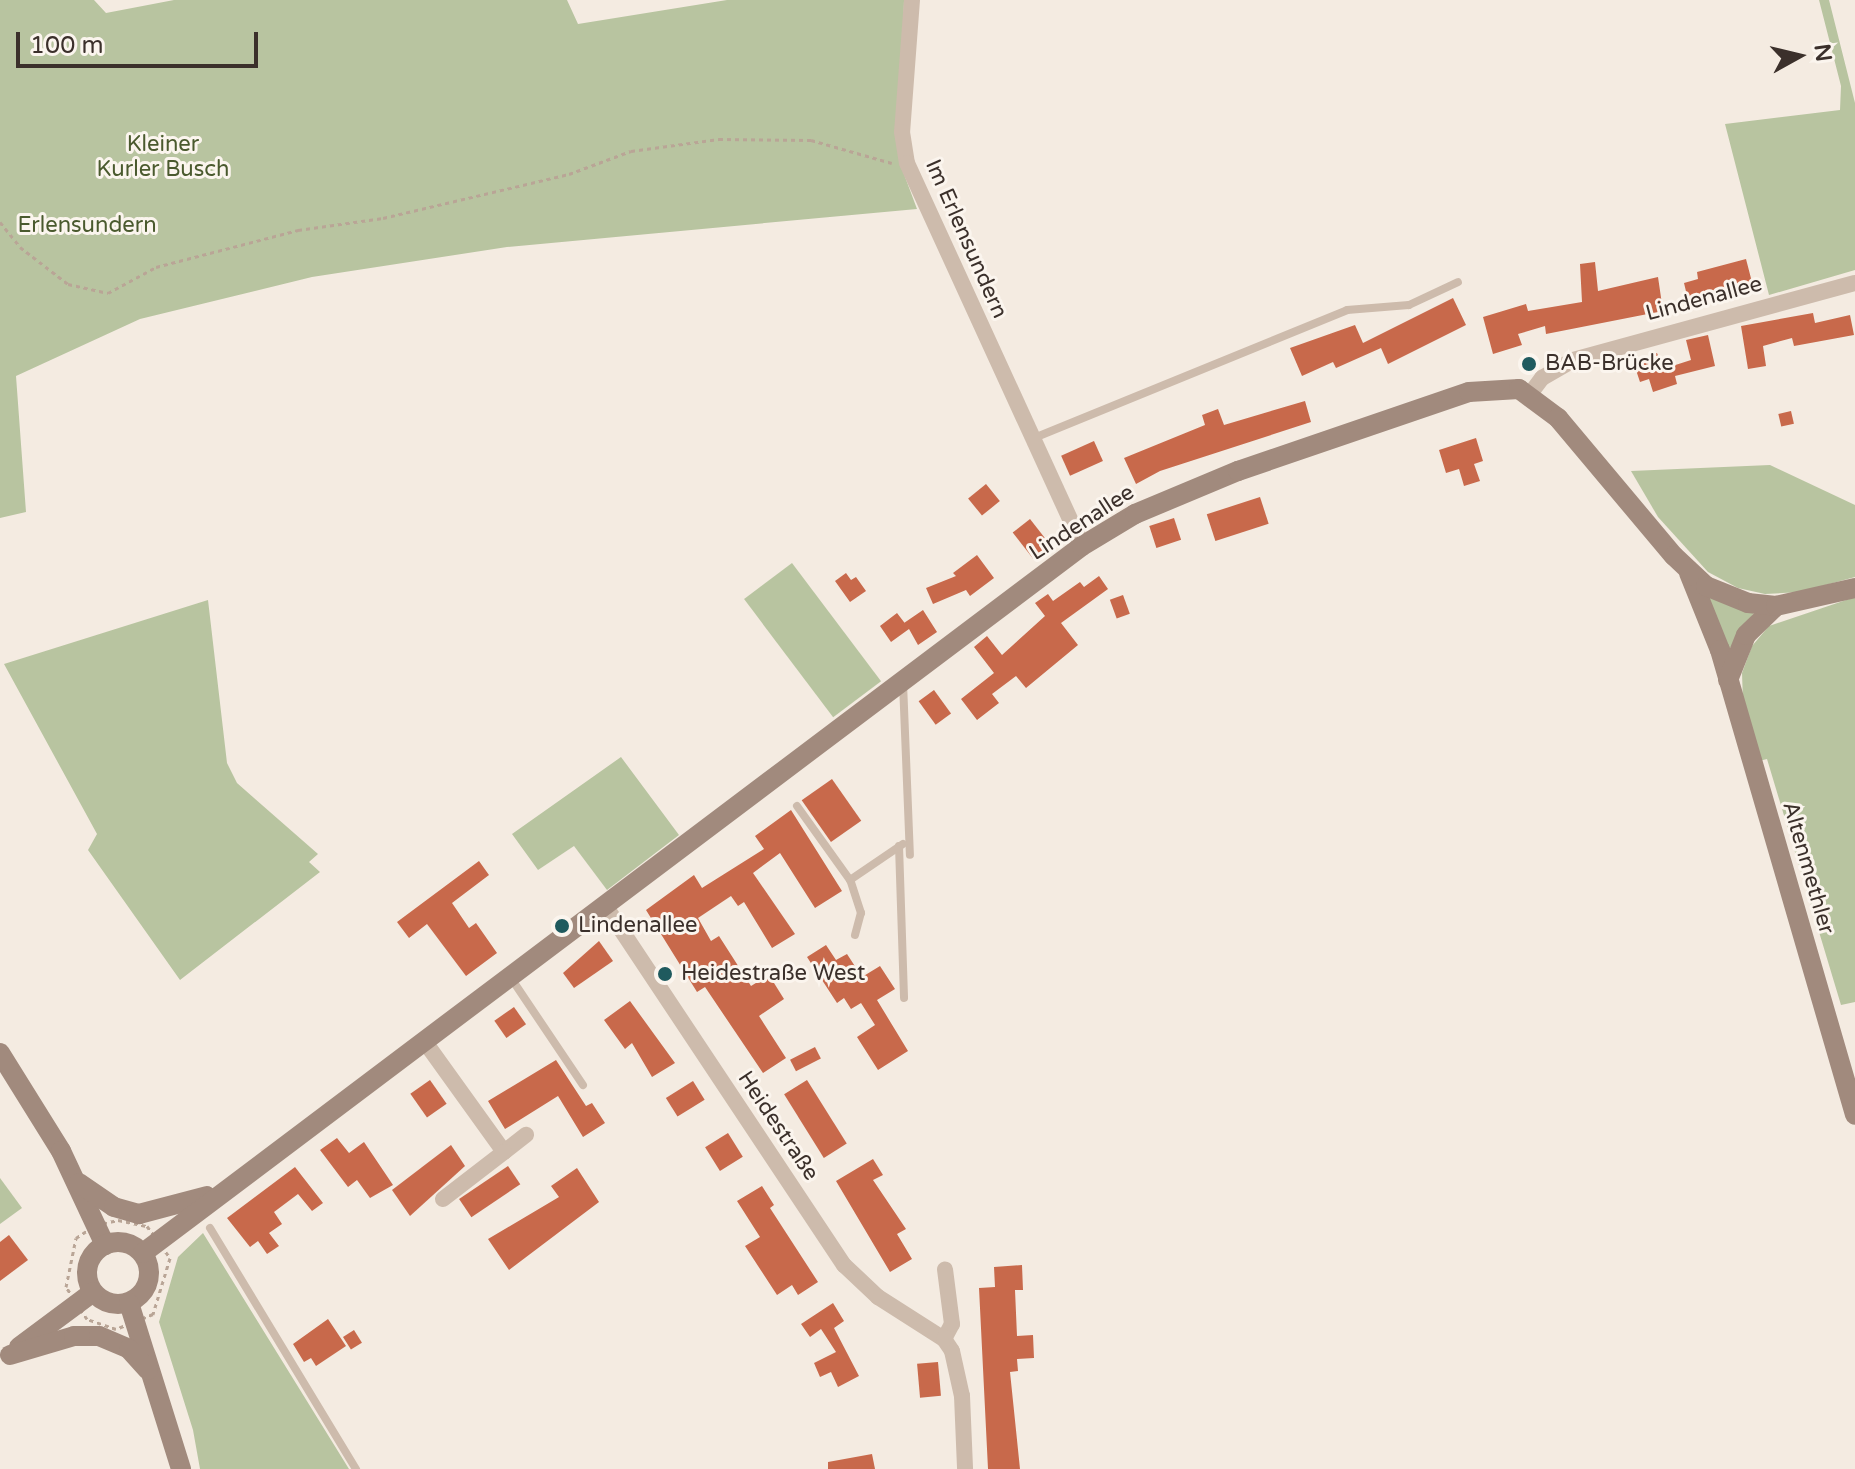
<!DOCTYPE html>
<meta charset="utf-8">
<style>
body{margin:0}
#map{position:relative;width:1855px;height:1469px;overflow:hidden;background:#f4ebe1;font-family:"Varela Round",sans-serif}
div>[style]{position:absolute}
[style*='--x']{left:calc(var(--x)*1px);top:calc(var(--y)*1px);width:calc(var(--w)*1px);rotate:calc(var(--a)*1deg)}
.green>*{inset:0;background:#b8c4a0;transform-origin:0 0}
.building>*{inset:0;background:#c8694b;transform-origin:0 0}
.path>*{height:3px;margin-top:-1.5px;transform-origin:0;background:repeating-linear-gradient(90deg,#b9a596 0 4px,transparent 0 8px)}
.lane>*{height:8px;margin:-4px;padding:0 4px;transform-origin:4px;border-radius:4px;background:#cdbbac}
.street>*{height:16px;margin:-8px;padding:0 8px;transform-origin:8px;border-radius:8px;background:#cdbbac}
.secondary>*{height:20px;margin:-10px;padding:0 10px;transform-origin:10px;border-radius:10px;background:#a18a7d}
.secondary>.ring{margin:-10px;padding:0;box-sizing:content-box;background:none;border:20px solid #a18a7d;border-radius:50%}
.dots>*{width:22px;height:22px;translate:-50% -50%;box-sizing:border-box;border:4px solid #fbf5ee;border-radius:50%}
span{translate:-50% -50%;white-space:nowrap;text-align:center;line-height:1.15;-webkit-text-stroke:6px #fbf5ee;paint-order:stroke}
.park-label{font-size:22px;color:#4a5a2e}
.street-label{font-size:22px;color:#3b302b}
.poi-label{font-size:22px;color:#3b302b}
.left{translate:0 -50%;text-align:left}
.north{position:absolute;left:1759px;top:16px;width:80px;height:80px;-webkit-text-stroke:6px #fbf5ee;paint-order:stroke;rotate:82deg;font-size:22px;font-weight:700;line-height:32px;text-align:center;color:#3b302b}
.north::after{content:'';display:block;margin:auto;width:28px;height:36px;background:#3b302b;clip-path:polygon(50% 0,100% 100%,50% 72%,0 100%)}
.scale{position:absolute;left:16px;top:32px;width:242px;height:36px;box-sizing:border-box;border:4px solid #3b302b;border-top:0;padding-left:10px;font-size:24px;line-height:28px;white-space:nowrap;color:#3b302b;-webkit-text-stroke:6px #fbf5ee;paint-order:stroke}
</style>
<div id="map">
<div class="green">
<div style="clip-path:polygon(0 0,94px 0,106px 13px,174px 0,567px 0,578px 24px,727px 0,904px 0,901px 166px,917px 209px,507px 247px,312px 277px,140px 319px,16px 376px,26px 512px,0 518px)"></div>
<div style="clip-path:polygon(1819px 0,1829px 0,1855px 103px,1855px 270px,1769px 295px,1725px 124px,1840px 110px,1841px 86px)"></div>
<div style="clip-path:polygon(1770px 465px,1855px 505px,1855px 577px,1800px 592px,1765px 594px,1738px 588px,1708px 572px,1658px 517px,1631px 471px)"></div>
<div style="left:792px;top:563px;width:148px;height:60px;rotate:53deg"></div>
<div style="clip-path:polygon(1705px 596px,1754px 613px,1728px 651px)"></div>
<div style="clip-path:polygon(1855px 597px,1855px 1002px,1841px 1005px,1767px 759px,1759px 761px,1743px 702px,1742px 673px,1752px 646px,1769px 626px)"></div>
<div style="clip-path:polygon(208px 600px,227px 763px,237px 783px,318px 854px,309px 862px,320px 872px,180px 980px,88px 850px,97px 834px,4px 664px)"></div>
<div style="clip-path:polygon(621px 757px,679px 835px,607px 890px,574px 846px,538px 870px,512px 834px)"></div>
<div style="clip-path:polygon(0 1178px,22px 1208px,0 1224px)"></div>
<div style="clip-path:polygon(203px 1233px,349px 1469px,200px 1469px,193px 1430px,159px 1322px,178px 1257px)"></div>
</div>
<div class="building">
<div style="clip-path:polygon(1746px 259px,1753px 286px,1689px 304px,1684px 283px,1698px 279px,1697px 272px)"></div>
<div style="clip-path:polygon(1595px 262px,1598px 291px,1658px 277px,1663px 311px,1546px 334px,1545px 326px,1518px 334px,1522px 345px,1493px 354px,1483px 317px,1526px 304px,1528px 311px,1582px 302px,1580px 264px)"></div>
<div style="clip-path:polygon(1453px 298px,1466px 325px,1388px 364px,1381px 348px,1336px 368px,1333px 362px,1302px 376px,1290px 348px,1355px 325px,1363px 343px)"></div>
<div style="clip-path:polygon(1813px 313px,1815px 323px,1850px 315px,1854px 335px,1794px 346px,1792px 338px,1763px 346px,1766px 366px,1748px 369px,1741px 326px)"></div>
<div style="clip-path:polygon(1708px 335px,1715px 366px,1675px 376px,1677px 384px,1653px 392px,1649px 379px,1640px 382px,1633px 361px,1657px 353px,1663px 369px,1691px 360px,1686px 340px)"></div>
<div style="clip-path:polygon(1305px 401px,1311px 422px,1160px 471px,1136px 484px,1124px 458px,1205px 425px,1202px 415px,1218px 409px,1224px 425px)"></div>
<div style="left:1791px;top:411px;width:13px;height:13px;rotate:77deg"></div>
<div style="clip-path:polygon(1476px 438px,1483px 461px,1474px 464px,1480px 481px,1464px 486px,1459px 469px,1446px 473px,1439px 450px)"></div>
<div style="left:1094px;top:441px;width:22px;height:36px;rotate:66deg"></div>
<div style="left:986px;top:484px;width:22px;height:23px;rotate:51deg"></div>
<div style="left:1260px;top:497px;width:28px;height:56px;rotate:72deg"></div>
<div style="left:1174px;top:518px;width:23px;height:26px;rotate:72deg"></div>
<div style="left:1030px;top:519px;width:33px;height:22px;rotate:52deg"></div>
<div style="clip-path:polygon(977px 555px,994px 578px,970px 596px,966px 590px,933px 604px,926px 588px,956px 576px,953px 573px)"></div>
<div style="clip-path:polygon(846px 573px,851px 580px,856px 577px,866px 591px,850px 602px,835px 581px)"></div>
<div style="clip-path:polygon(1099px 576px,1108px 589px,1061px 623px,1078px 645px,1026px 688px,1016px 676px,992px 694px,999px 703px,977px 720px,961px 699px,994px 673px,974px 647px,987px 636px,1002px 655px,1045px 616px,1035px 603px,1048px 594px,1053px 601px,1080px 582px,1084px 587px)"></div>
<div style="left:1123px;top:595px;width:20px;height:14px;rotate:70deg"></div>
<div style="clip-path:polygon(923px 610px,937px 632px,918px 645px,909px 629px,891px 642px,880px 626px,897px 613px,907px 626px,904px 623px)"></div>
<div style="left:934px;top:690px;width:29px;height:19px;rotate:54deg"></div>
<div style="left:832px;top:779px;width:51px;height:37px;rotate:55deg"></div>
<div style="clip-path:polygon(791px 810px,842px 891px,815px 908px,780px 853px,753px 873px,795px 934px,772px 948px,744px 902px,738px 906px,731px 896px,698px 918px,711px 941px,719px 936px,751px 986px,769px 975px,784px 999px,759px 1016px,786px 1058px,763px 1073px,705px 987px,697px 992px,646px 910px,694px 875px,702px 888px,764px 849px,755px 836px)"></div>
<div style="clip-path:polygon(479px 861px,489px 875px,452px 903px,469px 928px,476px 923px,497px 953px,466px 976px,427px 924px,409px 938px,397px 922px)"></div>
<div style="clip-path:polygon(599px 941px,613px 961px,574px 988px,563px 973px)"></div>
<div style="clip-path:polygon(826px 945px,836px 960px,847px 954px,862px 977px,880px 966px,895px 989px,877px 1000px,908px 1051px,878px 1070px,857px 1037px,875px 1025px,861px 1003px,851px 1009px,844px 998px,837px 1003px,807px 957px)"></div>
<div style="clip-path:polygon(630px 1001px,675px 1063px,652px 1077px,632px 1043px,625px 1049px,604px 1020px)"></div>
<div style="left:514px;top:1007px;width:21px;height:24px;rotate:55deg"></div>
<div style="left:815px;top:1047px;width:13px;height:28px;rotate:63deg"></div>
<div style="clip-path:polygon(556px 1060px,586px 1106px,592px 1103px,605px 1123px,583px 1137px,558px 1096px,505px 1129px,488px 1101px)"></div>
<div style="left:430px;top:1080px;width:29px;height:24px;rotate:55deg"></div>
<div style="left:807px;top:1080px;width:75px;height:27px;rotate:58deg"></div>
<div style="left:693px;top:1081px;width:22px;height:32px;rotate:58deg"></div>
<div style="left:728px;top:1133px;width:28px;height:27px;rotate:58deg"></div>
<div style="clip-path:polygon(337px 1138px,349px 1153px,364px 1142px,393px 1185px,370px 1198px,357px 1180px,348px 1187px,320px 1150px)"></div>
<div style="clip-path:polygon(451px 1145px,465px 1166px,410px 1216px,392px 1190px)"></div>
<div style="clip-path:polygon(873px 1159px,883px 1175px,873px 1180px,906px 1229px,897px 1234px,912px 1259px,890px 1272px,836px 1181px)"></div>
<div style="left:508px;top:1166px;width:22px;height:59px;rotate:56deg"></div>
<div style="clip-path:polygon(295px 1167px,323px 1203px,312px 1211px,298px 1194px,274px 1212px,282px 1224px,269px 1233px,279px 1246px,267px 1254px,258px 1241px,250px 1247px,227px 1218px)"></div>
<div style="clip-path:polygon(577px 1168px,599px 1202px,509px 1270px,488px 1239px,559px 1197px,551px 1186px)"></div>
<div style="clip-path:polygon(762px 1186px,774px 1205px,770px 1208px,818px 1282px,798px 1295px,792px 1285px,777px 1295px,745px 1246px,760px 1237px,737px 1201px)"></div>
<div style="clip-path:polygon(9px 1235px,28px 1260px,0 1281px,0 1242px)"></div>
<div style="clip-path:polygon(1022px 1265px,1023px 1290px,1015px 1290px,1017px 1336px,1033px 1335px,1034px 1358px,1017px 1359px,1018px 1371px,1010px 1372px,1020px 1469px,988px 1469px,979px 1288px,995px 1287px,994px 1267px)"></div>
<div style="clip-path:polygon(833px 1303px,844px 1321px,834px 1328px,859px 1376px,838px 1387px,831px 1372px,820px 1377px,814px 1363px,836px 1352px,821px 1329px,810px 1337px,801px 1324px)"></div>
<div style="clip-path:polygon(328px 1319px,346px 1346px,316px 1366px,311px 1358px,304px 1362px,293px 1344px)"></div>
<div style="left:354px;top:1330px;width:15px;height:13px;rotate:58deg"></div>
<div style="left:938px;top:1362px;width:34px;height:21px;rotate:85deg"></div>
<div style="clip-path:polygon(872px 1454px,875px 1469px,828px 1469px,828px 1462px)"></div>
</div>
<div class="path">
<div style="--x:0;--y:222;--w:32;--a:51"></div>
<div style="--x:20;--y:247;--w:61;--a:37.6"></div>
<div style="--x:68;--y:284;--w:41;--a:12.7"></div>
<div style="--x:108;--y:293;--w:55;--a:-28.4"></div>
<div style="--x:156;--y:267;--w:147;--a:-14.6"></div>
<div style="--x:298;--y:230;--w:86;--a:-8"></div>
<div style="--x:383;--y:218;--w:191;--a:-13.3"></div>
<div style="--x:569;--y:174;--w:66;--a:-20.4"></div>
<div style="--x:631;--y:151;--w:89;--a:-7.8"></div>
<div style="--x:719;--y:139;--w:92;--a:0.6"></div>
<div style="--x:811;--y:140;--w:84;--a:15.9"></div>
<div style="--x:118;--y:1220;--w:30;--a:12"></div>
<div style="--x:147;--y:1226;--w:39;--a:54"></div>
<div style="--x:170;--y:1258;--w:59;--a:106.9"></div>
<div style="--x:153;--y:1314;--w:40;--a:158"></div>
<div style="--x:116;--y:1329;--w:31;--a:-161"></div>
<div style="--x:87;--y:1319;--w:38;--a:-123"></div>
<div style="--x:66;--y:1287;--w:50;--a:-78.5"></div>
<div style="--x:76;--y:1238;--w:23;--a:-34"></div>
<div style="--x:95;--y:1225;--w:24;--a:-12"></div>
</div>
<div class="lane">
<div style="--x:1034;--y:438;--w:338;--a:-22.2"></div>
<div style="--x:1347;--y:310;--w:62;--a:-4.6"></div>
<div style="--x:1409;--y:305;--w:54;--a:-25.1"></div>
<div style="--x:903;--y:683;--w:172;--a:87.7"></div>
<div style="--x:797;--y:806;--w:91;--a:54.4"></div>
<div style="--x:899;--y:846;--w:152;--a:88.1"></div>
<div style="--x:855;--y:935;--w:23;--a:-75"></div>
<div style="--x:861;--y:913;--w:35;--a:-108"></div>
<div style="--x:850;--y:880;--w:64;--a:-34.2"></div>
<div style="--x:511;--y:978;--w:129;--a:56.1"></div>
<div style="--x:210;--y:1228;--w:282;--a:58.8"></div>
</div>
<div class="street">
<div style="--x:912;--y:0;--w:132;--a:94.3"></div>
<div style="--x:902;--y:132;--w:31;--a:81"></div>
<div style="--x:907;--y:163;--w:421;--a:65.4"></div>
<div style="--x:1530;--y:394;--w:20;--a:-53"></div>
<div style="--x:1542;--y:378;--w:36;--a:-30"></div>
<div style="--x:1573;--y:360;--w:292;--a:-15.3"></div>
<div style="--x:606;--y:907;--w:430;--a:56.4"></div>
<div style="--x:844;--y:1265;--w:47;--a:43.3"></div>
<div style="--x:878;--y:1297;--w:78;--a:32.5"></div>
<div style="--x:944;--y:1339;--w:14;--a:56"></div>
<div style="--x:952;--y:1351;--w:46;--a:77.5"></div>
<div style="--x:962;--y:1396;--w:73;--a:87.6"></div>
<div style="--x:425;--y:1042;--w:135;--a:54.3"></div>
<div style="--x:504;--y:1152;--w:28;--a:-38"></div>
<div style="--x:443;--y:1199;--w:77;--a:-37.6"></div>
<div style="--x:944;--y:1339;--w:17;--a:-62"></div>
<div style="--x:952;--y:1324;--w:55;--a:-97.3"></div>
</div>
<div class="secondary">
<div style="--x:1689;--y:573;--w:83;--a:68.1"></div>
<div style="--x:1720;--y:650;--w:484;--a:73.8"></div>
<div style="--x:1728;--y:680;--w:48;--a:-68.2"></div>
<div style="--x:1746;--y:635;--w:42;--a:-44"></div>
<div style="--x:0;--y:1053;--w:115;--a:58.1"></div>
<div style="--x:61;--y:1151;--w:104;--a:64.9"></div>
<div style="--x:79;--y:1183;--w:42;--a:34.4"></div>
<div style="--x:114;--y:1207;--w:26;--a:16"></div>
<div style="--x:139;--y:1214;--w:70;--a:-14.8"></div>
<div class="ring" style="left:87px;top:1242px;width:42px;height:42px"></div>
<div style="--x:143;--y:1253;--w:1175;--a:-36.98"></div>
<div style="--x:1082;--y:546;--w:62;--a:-31.1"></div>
<div style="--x:1135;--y:514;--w:112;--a:-22.7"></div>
<div style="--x:1238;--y:471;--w:244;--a:-18.9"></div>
<div style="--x:1469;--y:392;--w:50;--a:-3.4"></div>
<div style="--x:1519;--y:389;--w:49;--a:36.6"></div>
<div style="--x:1558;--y:418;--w:180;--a:50"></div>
<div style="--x:1674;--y:556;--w:44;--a:43.2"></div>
<div style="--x:1706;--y:586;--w:45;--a:22"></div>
<div style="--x:1748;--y:603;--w:28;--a:6"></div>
<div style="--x:1776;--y:606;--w:81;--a:-12.8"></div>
<div style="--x:129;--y:1303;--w:174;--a:72.6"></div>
<div style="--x:19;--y:1347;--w:92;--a:-36.6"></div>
<div style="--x:10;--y:1355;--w:67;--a:-16.5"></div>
<div style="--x:74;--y:1336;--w:25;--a:0"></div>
<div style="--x:99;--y:1336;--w:33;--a:23"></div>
<div style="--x:129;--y:1349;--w:28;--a:48"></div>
</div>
<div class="dots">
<div style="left:1529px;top:364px;background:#1f5a5e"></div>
<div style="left:562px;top:926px;background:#1f5a5e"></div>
<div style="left:665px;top:974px;background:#1f5a5e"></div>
</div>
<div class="park-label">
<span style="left:163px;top:157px">Kleiner<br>Kurler Busch</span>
<span style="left:87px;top:226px">Erlensundern</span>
</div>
<div class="street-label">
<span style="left:966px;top:239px;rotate:66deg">Im Erlensundern</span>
<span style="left:1704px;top:299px;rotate:-15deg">Lindenallee</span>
<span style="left:1082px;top:523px;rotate:-33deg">Lindenallee</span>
<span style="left:1808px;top:868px;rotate:74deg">Altenmethler</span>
<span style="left:778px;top:1126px;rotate:56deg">Heidestraße</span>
</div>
<div class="poi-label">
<span class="left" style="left:1545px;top:364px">BAB-Brücke</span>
<span class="left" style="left:578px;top:926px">Lindenallee</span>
<span class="left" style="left:681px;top:974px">Heidestraße West</span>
</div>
<div class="north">N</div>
<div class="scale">100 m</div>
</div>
